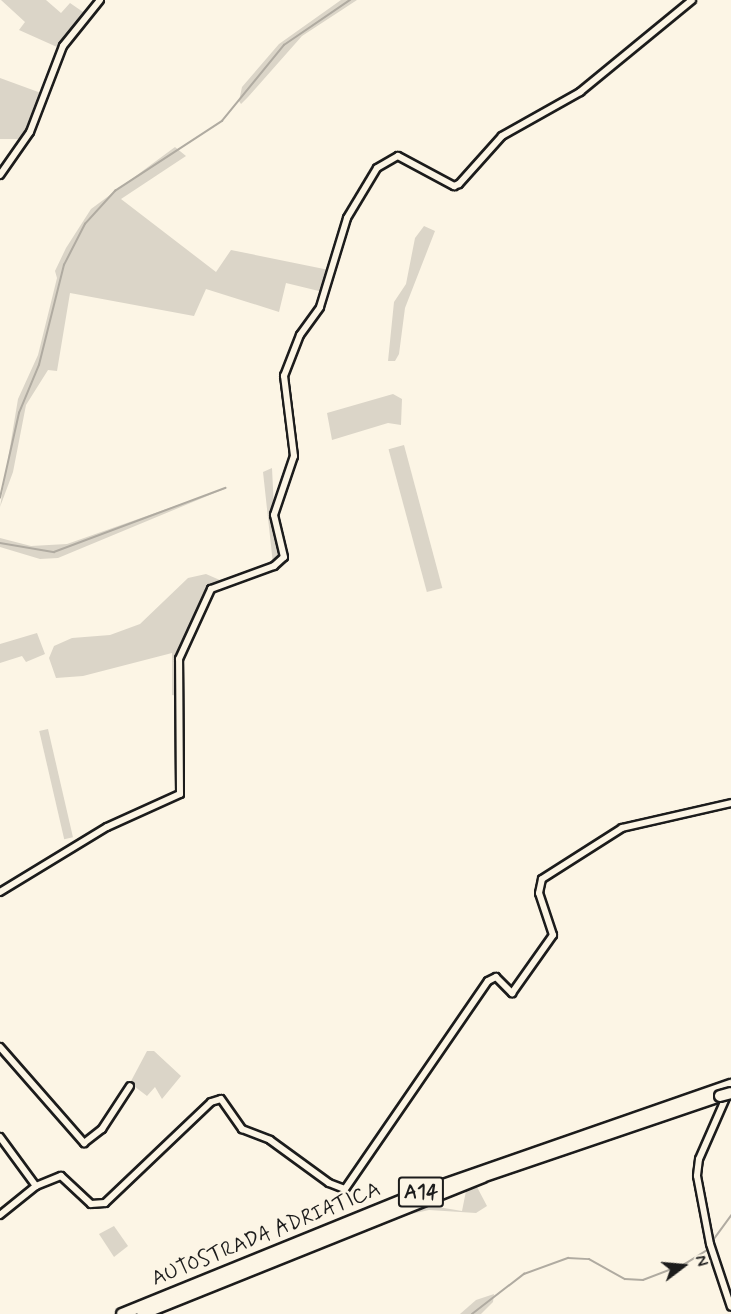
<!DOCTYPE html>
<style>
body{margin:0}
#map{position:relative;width:731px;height:1314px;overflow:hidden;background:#fcf5e5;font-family:Mynerve,sans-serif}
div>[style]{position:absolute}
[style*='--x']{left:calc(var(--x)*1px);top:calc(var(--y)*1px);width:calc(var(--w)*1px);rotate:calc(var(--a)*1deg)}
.green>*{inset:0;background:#dbd5c8;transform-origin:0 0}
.stream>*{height:1.5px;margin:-0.75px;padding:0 0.75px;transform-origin:0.75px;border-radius:0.75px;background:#b0aba1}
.roads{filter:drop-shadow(2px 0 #1c1c1c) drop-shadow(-2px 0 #1c1c1c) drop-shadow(0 2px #1c1c1c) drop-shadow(0 -2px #1c1c1c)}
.minor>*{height:6px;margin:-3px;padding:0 3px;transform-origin:3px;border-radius:3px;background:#fcf5e5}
.motorway>*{height:10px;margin:-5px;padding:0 5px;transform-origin:5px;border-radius:5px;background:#fcf5e5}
.bridges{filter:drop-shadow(2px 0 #1c1c1c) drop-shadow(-2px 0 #1c1c1c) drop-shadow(0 2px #1c1c1c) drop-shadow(0 -2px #1c1c1c)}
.motorway-bridge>*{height:10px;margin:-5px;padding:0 5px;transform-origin:5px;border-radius:5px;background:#fcf5e5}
span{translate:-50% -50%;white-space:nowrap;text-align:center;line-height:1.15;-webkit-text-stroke:5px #fcf5e5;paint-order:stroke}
.shield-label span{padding:2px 4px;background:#fcf5e5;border:2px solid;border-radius:4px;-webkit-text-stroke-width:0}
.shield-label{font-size:20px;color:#1c1c1c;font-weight:700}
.street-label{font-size:21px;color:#1c1c1c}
.north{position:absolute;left:653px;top:1236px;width:60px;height:60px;-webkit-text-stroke:4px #fcf5e5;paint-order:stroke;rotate:74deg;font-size:16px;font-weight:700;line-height:24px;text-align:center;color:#1c1c1c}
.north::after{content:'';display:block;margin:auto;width:21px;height:27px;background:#1c1c1c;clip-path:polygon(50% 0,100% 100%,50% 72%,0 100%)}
</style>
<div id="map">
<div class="green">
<div style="clip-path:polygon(1px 0,46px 0,61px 13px,70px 3px,86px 14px,57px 47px,19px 30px,25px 22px)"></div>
<div style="clip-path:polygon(341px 0,357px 0,302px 36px,248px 97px,241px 104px,239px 101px,242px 87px,279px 44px)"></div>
<div style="clip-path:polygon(0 78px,41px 93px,21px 139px,0 139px)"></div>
<div style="clip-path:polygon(175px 147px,186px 156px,121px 199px,216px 272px,231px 250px,329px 270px,323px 292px,286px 283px,279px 312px,206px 289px,194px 316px,70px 293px,57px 371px,48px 370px,26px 405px,13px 472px,0 507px,18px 399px,38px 355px,57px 278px,55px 271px,66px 248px,91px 209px)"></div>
<div style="clip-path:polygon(424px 226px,435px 231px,405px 308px,399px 354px,395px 361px,388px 361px,394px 302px,406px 284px,415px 238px)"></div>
<div style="clip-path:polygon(393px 394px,402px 399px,401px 425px,388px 423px,332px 440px,327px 413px)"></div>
<div style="left:404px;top:445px;width:148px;height:16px;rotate:75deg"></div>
<div style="clip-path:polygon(272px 468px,274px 509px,283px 556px,273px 564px,263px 472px)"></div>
<div style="clip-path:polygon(229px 487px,58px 558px,40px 559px,0 547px,0 538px,31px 546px,67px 544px)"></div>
<div style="clip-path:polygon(206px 574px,222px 581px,204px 595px,185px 638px,178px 658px,177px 696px,172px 695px,172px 653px,83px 676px,56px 678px,49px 658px,54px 646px,72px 638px,110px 635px,140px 624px,188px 578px)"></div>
<div style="clip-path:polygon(37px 633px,45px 654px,26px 662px,22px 656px,0 663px,0 644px)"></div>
<div style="left:48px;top:729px;width:111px;height:9px;rotate:77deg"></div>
<div style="clip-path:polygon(147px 1051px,154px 1051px,181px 1076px,162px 1099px,155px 1087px,147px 1096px,130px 1083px)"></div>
<div style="clip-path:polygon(477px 1187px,487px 1206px,476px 1213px,429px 1210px,398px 1217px,432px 1206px,462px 1211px,466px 1191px)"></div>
<div style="clip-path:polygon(114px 1226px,128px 1246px,114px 1257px,99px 1234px)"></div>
<div style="clip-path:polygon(494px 1294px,493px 1302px,481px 1314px,460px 1314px,476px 1300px)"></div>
</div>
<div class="stream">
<div style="--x:0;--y:498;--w:87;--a:-77.4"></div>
<div style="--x:19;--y:413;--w:52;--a:-67.4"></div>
<div style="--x:39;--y:365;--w:103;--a:-76"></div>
<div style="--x:64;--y:265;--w:46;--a:-62.9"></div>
<div style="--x:85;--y:224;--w:45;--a:-47.7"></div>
<div style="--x:115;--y:191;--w:128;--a:-33.2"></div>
<div style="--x:222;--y:121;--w:98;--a:-50.8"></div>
<div style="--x:284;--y:45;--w:80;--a:-34.3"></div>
<div style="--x:0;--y:543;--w:55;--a:9.5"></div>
<div style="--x:54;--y:552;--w:183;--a:-20.5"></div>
<div style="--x:714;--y:1239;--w:29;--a:-54"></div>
<div style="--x:472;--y:1314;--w:66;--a:-37.6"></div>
<div style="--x:524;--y:1274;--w:47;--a:-20"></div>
<div style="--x:568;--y:1258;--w:21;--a:3"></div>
<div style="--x:589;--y:1259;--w:41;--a:29.1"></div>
<div style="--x:625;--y:1279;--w:18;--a:3"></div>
<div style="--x:643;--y:1280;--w:45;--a:-20.9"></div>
<div style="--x:685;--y:1264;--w:26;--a:-32"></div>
</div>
<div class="roads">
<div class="minor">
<div style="--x:0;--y:175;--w:52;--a:-55.1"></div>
<div style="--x:30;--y:132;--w:92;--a:-69"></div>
<div style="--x:63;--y:46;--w:59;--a:-51.2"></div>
<div style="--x:0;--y:892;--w:125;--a:-31.3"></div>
<div style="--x:107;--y:827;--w:80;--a:-24.3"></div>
<div style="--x:180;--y:794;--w:135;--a:-90.4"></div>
<div style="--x:179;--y:659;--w:77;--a:-65.4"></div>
<div style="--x:211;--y:589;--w:67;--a:-20.1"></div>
<div style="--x:274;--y:566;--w:13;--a:-42"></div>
<div style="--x:284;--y:557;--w:43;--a:-103.4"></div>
<div style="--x:274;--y:515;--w:62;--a:-71.3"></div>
<div style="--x:294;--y:456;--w:81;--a:-97.1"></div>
<div style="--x:284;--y:376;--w:44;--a:-68.7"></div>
<div style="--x:300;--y:335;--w:34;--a:-54"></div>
<div style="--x:320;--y:307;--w:93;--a:-73.1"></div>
<div style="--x:347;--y:218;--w:58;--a:-59"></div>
<div style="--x:377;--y:168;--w:24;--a:-30"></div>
<div style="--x:398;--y:156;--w:64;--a:28.2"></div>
<div style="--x:454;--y:186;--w:5;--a:-22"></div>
<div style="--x:459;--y:184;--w:64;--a:-48.1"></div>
<div style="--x:502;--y:136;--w:90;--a:-29.4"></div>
<div style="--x:580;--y:92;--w:145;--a:-39.4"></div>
<div style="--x:0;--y:1047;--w:128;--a:48.8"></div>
<div style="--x:84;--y:1143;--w:23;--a:-38"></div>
<div style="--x:102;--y:1129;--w:51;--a:-56.9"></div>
<div style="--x:728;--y:1093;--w:72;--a:113.7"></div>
<div style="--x:699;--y:1159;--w:17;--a:97"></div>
<div style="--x:697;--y:1176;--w:69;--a:79.2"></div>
<div style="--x:710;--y:1244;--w:66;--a:71.6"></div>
<div style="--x:0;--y:1137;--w:61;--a:53.7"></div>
<div style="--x:0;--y:1215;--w:46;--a:-38.9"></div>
<div style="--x:36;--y:1186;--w:27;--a:-22"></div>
<div style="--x:61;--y:1176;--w:41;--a:43"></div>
<div style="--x:91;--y:1204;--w:14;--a:-4"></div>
<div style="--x:105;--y:1203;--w:146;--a:-43.6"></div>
<div style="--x:211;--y:1102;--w:10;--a:-17"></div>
<div style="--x:221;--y:1099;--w:37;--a:55"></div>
<div style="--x:242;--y:1129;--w:30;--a:21"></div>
<div style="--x:270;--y:1140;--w:73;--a:36.1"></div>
<div style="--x:329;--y:1183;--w:17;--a:21"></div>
<div style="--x:345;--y:1189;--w:252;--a:-55.5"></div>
<div style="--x:488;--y:981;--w:9;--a:-27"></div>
<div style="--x:496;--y:977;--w:23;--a:45"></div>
<div style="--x:512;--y:993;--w:71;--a:-54.7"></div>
<div style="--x:553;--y:935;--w:44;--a:-108.4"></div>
<div style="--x:539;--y:893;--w:14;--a:-78"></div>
<div style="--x:542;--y:879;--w:95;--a:-32.5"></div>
<div style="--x:622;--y:828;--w:112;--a:-12.9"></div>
</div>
<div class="motorway">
<div style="--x:122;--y:1314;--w:322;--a:-22.1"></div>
<div style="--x:420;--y:1193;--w:329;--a:-19.2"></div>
<div style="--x:142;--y:1314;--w:367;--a:-21.9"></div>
<div style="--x:482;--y:1177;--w:251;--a:-18.8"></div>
</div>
</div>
<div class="bridges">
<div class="motorway-bridge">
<div style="--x:720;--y:1096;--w:11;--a:-15"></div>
</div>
</div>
<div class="shield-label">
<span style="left:421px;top:1192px">A14</span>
</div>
<div class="street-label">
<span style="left:266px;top:1234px;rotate:-22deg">AUTOSTRADA ADRIATICA</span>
</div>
<div class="north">N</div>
</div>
